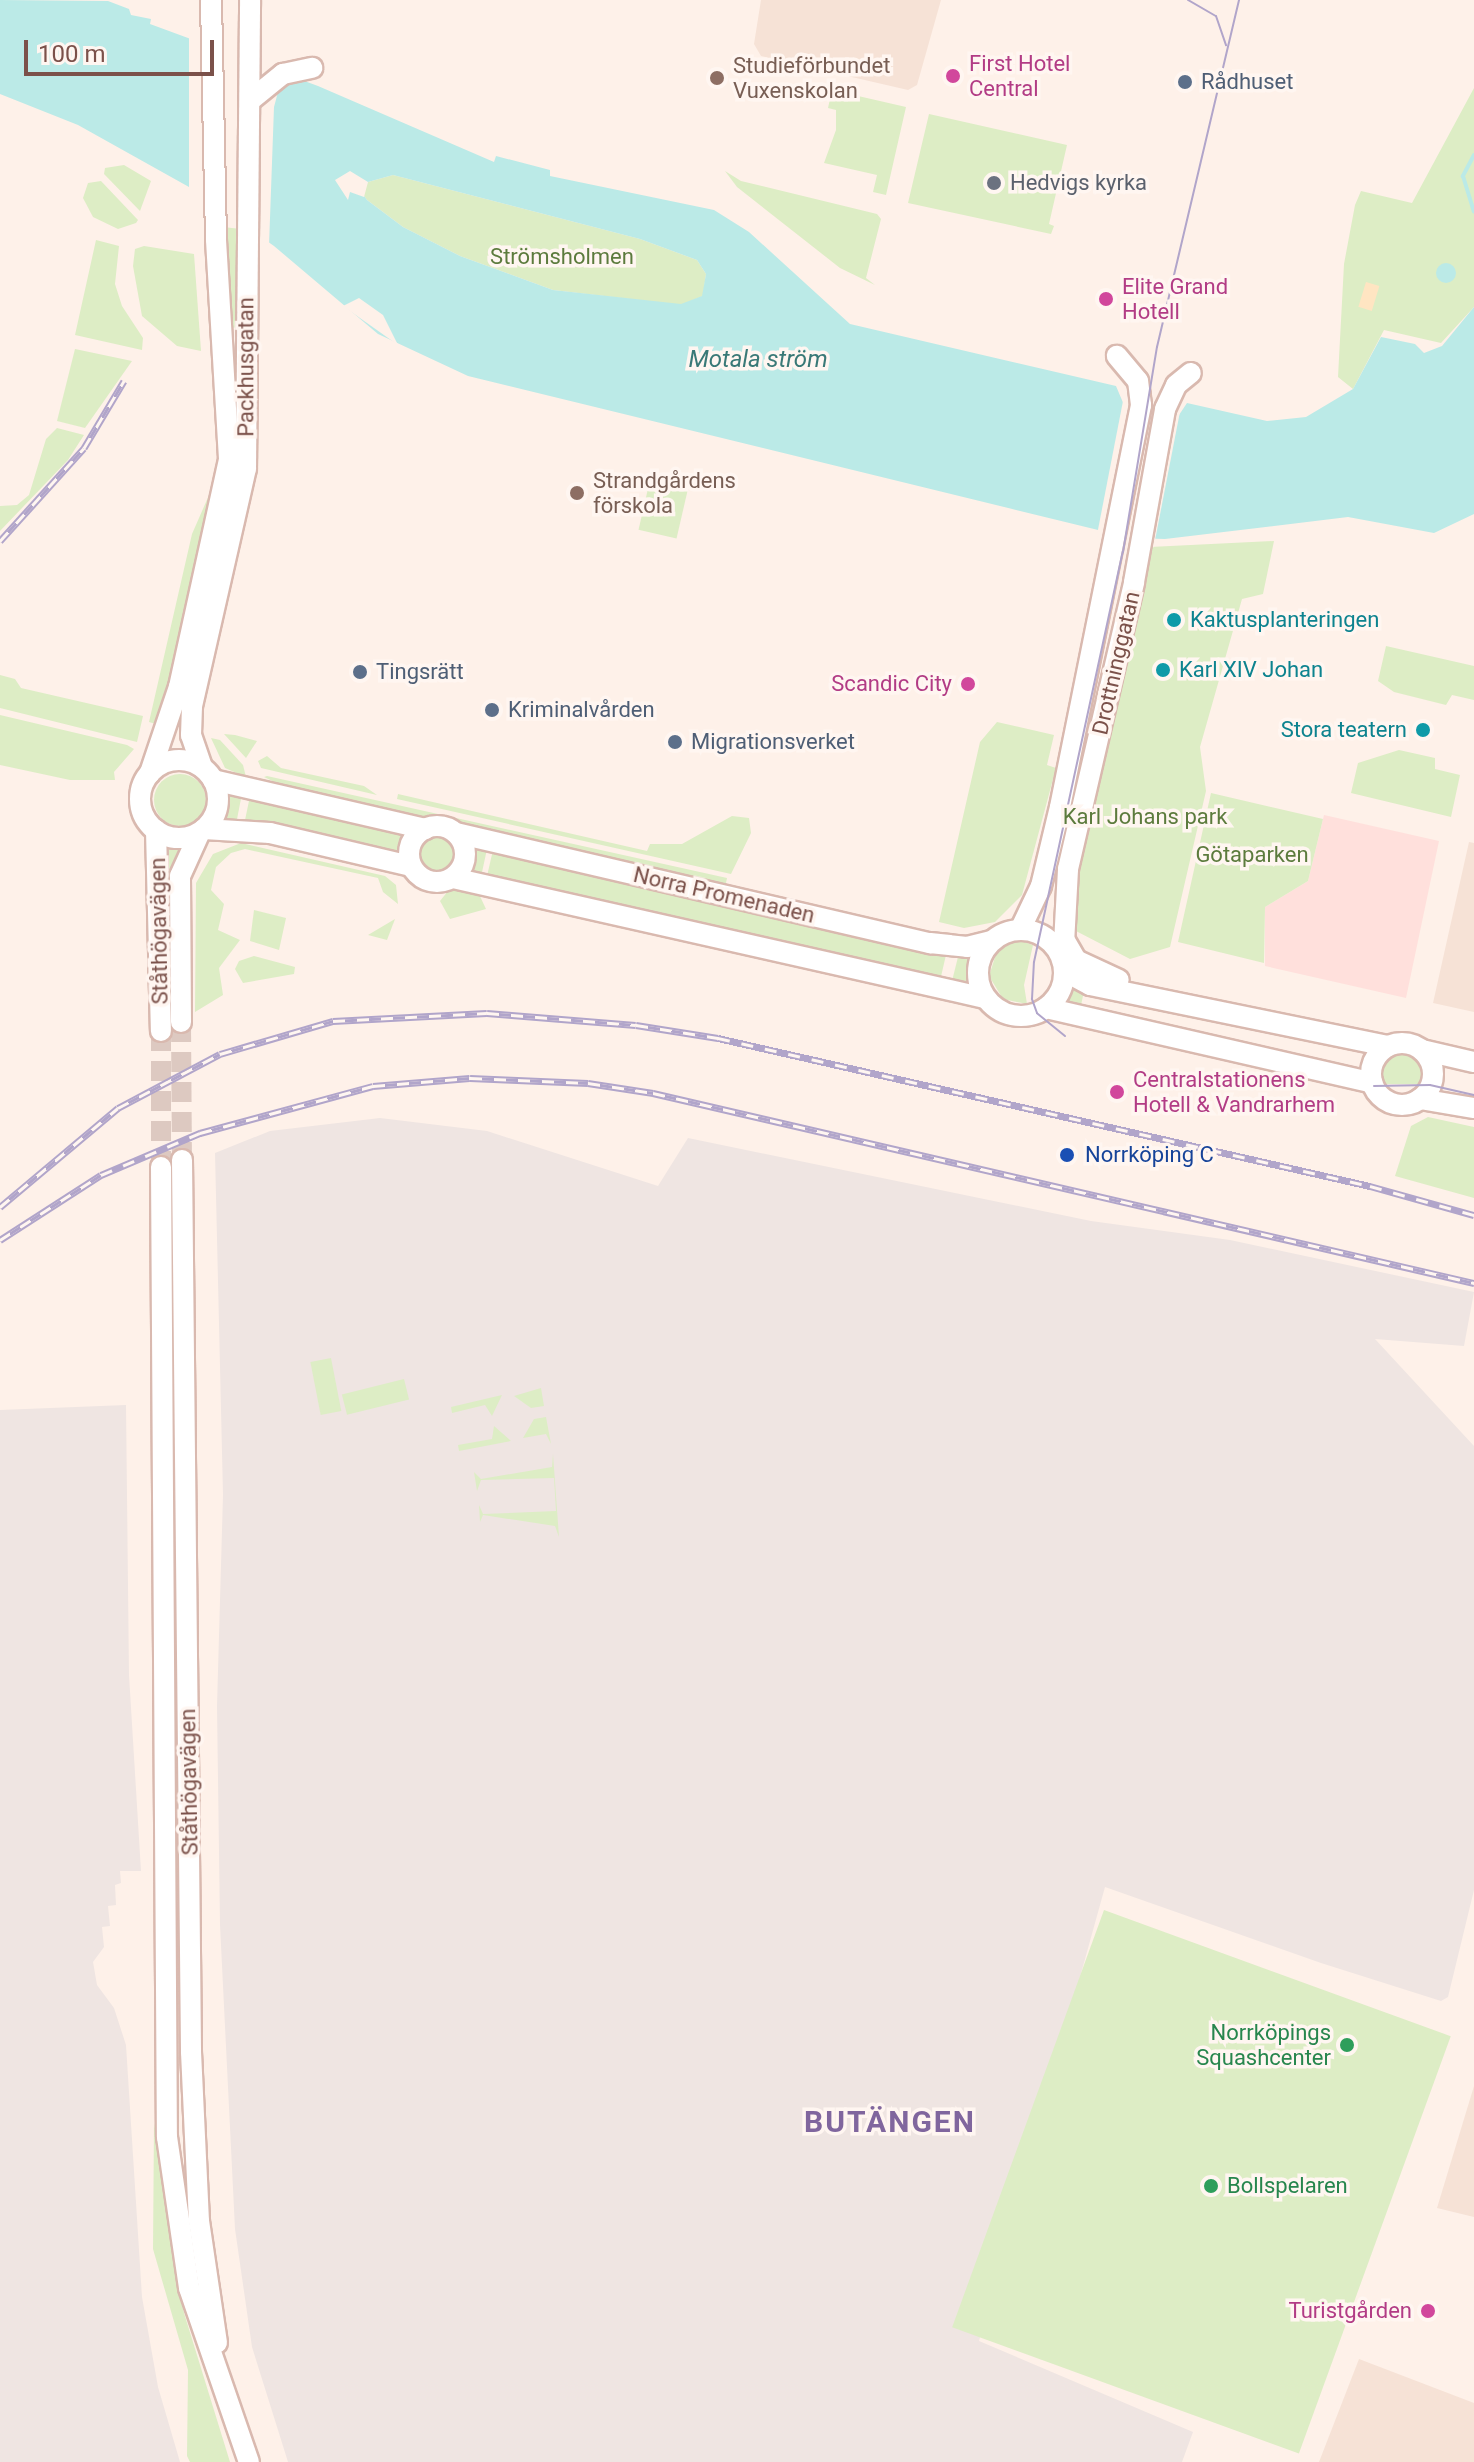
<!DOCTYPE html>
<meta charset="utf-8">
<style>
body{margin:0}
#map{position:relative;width:1474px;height:2462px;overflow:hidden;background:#fef1e9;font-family:Roboto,sans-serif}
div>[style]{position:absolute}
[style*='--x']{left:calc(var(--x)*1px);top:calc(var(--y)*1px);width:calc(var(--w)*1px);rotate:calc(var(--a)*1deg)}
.residential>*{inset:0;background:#f6e2d6}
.commercial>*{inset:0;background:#ffe0dc}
.industrial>*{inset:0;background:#efe5e2}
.green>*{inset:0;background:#ddedc5;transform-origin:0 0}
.round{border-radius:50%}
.sand>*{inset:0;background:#ffe5c2;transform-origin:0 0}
.water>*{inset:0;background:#bbeae7}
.pier>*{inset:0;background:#fef1e9;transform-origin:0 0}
.stream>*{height:4px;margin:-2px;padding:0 2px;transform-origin:2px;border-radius:2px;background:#bbeae7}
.secondary-tunnel>*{height:20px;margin-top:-10px;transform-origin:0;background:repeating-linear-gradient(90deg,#ddc9c1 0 20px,transparent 0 30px)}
.roads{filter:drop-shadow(2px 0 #d9b9af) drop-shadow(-2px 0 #d9b9af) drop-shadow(0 2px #d9b9af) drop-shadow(0 -2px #d9b9af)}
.secondary>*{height:20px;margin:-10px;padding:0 10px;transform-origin:10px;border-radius:10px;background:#fff}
.secondary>.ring{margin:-10px;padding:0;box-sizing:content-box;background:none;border:20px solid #fff;border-radius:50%}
.tram>*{height:2px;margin:-1px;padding:0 1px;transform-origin:1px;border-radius:1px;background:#b1a5ca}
.rail>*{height:7px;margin-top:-3.5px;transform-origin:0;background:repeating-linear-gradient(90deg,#fff6f1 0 12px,#b1a5ca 0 24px);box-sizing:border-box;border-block:2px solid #b1a5ca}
.dots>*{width:22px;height:22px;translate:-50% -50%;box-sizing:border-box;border:4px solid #fff6f1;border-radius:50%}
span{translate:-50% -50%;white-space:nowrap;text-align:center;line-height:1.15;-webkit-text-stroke:7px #fff6f1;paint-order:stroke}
.hotel-label{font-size:22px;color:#b23c85}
.left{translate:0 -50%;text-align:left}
.right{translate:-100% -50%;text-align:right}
.education-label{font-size:22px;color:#785e54}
.service-label{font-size:22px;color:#4e5e75}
.worship-label{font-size:22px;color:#5b616d}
.park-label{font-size:22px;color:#5c7b3d}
.street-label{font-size:22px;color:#7b514a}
.culture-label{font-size:22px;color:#0d838f}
.transit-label{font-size:22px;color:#164399}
.leisure-label{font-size:22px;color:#27864d}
.water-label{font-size:24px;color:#397977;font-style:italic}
.district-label{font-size:30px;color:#80669e;font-weight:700;letter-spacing:2px}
.scale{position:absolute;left:24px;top:40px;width:190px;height:36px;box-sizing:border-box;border:4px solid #7b514a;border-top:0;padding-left:10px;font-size:24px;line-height:28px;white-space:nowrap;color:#7b514a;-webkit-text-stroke:6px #fff6f1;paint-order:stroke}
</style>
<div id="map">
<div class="residential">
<div style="clip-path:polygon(761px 0,941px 0,917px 85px,908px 90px,761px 56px,754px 44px)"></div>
<div style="clip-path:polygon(1469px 842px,1474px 843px,1474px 1012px,1433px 1003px)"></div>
<div style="clip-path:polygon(1474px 2086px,1474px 2217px,1437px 2208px)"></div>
<div style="clip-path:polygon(1359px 2359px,1474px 2403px,1474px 2462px,1319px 2462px)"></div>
</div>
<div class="commercial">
<div style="clip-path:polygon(1324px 815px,1439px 841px,1406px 998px,1265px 966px,1265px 907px,1308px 881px)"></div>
</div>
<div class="industrial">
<div style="clip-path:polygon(380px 1118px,487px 1131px,658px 1186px,688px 1138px,1091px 1221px,1230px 1240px,1474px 1292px,1464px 1346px,1375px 1339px,1474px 1446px,1474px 1890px,1448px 1997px,1441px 2001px,1321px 1963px,1105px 1887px,979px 2341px,1193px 2432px,1182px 2462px,288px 2462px,252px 2347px,235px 2229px,220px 1925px,217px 1706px,223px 1495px,215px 1153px,270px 1131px)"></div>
<div style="clip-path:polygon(126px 1405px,129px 1675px,141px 1871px,120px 1871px,121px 1883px,115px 1885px,116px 1905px,108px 1906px,110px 1926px,102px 1927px,104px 1947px,93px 1962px,97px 1985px,114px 2008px,126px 2045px,142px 2297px,158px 2387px,180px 2462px,0 2462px,0 1410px)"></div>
</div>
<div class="green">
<div style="clip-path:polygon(1474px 88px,1474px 307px,1441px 343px,1384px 330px,1353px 389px,1338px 377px,1344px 264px,1355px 205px,1361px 191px,1412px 203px)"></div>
<div style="clip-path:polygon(832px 90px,906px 107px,886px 195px,873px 192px,877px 175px,824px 163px,836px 130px,836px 110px,828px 108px)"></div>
<div style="clip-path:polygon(929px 114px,1067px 145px,1049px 224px,1054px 226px,1051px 234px,908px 203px)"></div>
<div style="clip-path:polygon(124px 165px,151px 181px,140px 211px,104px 174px,105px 168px)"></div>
<div style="clip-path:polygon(725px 171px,741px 181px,877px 214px,881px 219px,866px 278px,875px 285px,840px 268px,737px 187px)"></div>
<div style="clip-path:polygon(393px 175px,640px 239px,697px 260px,706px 274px,703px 296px,681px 305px,553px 290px,460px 256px,403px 227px,367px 200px,362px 193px,368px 182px)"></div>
<div style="clip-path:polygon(101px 181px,138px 220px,136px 223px,118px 229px,93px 217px,83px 198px,88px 183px)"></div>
<div style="clip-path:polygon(223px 227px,241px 229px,240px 327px,231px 328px)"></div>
<div style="clip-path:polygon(96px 240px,119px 246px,115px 284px,122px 306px,143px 338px,142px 350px,75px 335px)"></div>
<div style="clip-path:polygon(144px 246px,194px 254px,201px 351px,177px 346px,142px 316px,133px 266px,135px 249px)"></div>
<div style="clip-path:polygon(75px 349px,132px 361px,85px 428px,57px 421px)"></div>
<div style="clip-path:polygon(57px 428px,84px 435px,68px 460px,0 531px,0 506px,17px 505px,29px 495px,46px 439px)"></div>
<div style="clip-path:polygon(219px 450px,222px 454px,163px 726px,149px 722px,192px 534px,213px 486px)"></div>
<div style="left:650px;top:480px;width:39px;height:51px;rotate:13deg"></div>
<div style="clip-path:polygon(1274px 541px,1263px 594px,1242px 599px,1200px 747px,1206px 791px,1170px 947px,1130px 959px,1076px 931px,1071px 899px,1150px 547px)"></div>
<div style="clip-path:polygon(1386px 646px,1474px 666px,1474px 700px,1452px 695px,1446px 705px,1394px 692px,1378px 681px)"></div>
<div style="clip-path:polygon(0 675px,15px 679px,21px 688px,143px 716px,137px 742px,0 708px)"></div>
<div style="clip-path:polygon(0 715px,127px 745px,134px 749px,114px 772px,115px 780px,70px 780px,0 765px)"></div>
<div style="clip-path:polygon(997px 722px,1054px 735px,1047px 765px,1056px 768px,1022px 895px,995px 922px,964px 928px,939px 922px,980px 742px)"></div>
<div style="clip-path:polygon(224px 734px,235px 735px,257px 741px,246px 758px)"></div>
<div style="clip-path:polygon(211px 738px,220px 740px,243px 765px,246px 777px,225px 768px)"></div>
<div style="clip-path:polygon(1399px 750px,1435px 758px,1435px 769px,1460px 775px,1451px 817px,1351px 793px,1358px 763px)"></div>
<div style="clip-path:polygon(267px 756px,281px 768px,364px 786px,377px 795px,261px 768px,258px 761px)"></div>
<div class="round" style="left:154px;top:774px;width:52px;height:52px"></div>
<div style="clip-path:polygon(264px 777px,267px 776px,727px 878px,726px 883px,712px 884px,285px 787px)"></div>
<div style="left:226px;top:792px;width:16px;height:32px;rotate:11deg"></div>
<div style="clip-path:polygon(1211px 793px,1323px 819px,1308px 881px,1265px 907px,1264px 963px,1178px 942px)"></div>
<div style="clip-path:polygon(398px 794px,647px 851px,650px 844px,682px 844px,732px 816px,749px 818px,751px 833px,731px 874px,397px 799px)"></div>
<div style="clip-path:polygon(250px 796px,409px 831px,400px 855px,244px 825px)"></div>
<div class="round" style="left:417px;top:833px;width:40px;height:40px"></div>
<div style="clip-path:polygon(165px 842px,180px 847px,172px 873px,172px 1026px,167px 1027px)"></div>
<div style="clip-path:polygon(241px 843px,385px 876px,396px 885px,398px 904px,383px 892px,378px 878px,245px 849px,231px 853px,216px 867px,211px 890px,224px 904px,218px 930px,240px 940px,219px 968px,223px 995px,195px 1012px,196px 883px,213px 854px)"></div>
<div style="clip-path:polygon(472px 846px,487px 849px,481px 877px,464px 874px,471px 864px)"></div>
<div style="left:493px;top:850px;width:465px;height:30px;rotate:13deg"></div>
<div style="clip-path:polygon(452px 886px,478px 892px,486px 909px,450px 919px,440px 901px)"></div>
<div style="clip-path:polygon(254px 910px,286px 918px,279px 950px,250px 941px)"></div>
<div style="clip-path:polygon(395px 919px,387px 940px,368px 935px)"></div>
<div style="clip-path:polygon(1016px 939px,1033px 945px,1024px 985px,1027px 1004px,1003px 999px,989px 976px,997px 951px)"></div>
<div style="clip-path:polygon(959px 953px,978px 955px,975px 988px,951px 985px)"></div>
<div style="clip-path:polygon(254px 956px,295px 967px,294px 974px,243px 983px,235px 969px,239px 961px)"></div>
<div style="clip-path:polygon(1068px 983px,1085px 987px,1079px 1014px,1058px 1007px)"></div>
<div style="clip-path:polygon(1396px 1052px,1418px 1057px,1425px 1071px,1424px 1084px,1382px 1084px,1383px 1062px)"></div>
<div style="clip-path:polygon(1428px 1117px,1474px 1127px,1474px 1198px,1395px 1176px,1411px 1126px)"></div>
<div style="left:331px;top:1358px;width:54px;height:21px;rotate:79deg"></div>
<div style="left:404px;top:1379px;width:21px;height:64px;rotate:76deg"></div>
<div style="clip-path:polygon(541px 1388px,544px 1406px,531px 1408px,514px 1396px)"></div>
<div style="clip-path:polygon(502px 1395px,492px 1416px,485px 1405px,452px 1413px,451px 1407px)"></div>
<div style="clip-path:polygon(546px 1417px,551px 1444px,546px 1434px,523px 1438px,534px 1419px)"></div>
<div style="clip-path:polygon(494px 1426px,511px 1441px,459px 1451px,458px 1445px,492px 1439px)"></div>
<div style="clip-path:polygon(553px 1454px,559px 1537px,555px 1526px,483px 1515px,480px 1522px,479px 1505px,483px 1514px,556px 1511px,554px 1478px,481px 1480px,477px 1491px,474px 1472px,481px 1479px,552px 1467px)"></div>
<div style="left:1104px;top:1910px;width:369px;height:444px;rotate:20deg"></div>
<div style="clip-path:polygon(154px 2123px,184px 2313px,230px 2462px,190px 2462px,187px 2456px,188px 2370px,153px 2249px)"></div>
</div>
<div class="sand">
<div style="left:1366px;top:282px;width:14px;height:26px;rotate:17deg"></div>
</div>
<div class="water">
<div style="clip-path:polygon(evenodd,0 0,108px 1px,129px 9px,131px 15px,151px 19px,150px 24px,318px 86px,494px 162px,496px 156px,550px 170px,550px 176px,714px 210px,749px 232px,850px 324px,1116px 386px,1124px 405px,1179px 415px,1187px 403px,1267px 421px,1306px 417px,1353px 389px,1381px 337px,1415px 344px,1424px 353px,1442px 346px,1474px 307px,1474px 514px,1434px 533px,1348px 517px,1165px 539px,1131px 538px,468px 376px,378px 334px,274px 246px,189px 187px,78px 125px,0 94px,0 0,393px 175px,640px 239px,697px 260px,706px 274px,702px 296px,681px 304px,553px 290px,460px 256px,403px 227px,367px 200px,362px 193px,368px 182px,393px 175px)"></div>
<div class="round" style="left:1436px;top:263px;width:20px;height:20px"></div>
</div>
<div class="pier">
<div style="clip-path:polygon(189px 32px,298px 75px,278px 92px,274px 107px,269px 246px,189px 192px)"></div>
<div style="clip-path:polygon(350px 171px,368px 182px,364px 197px,350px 192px,348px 200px,335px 180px)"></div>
<div style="clip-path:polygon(359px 298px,383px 315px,398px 345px,343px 306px)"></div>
<div style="left:1123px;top:401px;width:58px;height:138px;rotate:11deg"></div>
</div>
<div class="stream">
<div style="--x:1474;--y:155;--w:24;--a:118"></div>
<div style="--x:1463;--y:176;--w:37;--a:73"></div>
</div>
<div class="secondary-tunnel">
<div style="--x:181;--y:1022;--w:138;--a:89.6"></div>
<div style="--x:161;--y:1031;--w:136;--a:90"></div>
</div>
<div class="roads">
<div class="secondary">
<div style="--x:252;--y:99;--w:40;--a:-39"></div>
<div style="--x:283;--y:74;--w:30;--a:-12"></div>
<div class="ring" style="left:140px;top:760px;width:58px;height:58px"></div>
<div style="--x:202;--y:767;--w:34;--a:-109"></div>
<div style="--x:191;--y:735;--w:29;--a:-88"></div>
<div style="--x:192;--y:706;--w:243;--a:-77.2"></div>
<div style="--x:246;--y:469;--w:469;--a:-89.5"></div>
<div style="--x:150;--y:773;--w:91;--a:-71.4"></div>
<div style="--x:179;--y:687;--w:233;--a:-77.6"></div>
<div style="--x:229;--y:459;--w:220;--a:-93.4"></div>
<div style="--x:216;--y:239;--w:239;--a:-91.2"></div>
<div style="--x:213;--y:780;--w:218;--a:13"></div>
<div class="ring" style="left:409px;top:826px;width:36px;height:36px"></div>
<div style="--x:204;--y:829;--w:66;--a:3.5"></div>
<div style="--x:270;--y:833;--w:145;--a:13.2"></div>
<div style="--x:156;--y:830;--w:201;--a:88.6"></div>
<div style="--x:456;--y:833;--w:487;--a:13.1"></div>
<div style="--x:930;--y:943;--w:37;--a:6"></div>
<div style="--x:967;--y:947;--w:25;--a:-14"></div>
<div style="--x:453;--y:878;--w:545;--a:12.71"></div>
<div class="ring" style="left:978px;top:930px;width:66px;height:66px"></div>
<div style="--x:1020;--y:930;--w:49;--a:-64.5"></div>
<div style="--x:1041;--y:886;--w:81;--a:-76.5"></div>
<div style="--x:1060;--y:807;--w:410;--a:-78.6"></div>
<div style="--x:1141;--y:405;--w:24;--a:-97"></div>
<div style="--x:1138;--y:381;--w:33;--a:-130"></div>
<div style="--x:1064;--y:939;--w:24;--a:60"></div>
<div style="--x:1076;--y:960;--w:47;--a:24.9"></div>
<div style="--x:1063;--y:962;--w:93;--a:-86.9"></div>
<div style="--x:1068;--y:869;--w:294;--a:-77"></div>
<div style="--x:1134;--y:582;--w:176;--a:-79.8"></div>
<div style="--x:1165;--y:409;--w:26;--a:-65"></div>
<div style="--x:1176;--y:385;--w:19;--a:-39"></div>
<div style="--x:1064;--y:971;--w:30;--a:28"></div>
<div style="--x:1090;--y:985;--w:304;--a:11.6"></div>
<div style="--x:1046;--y:1008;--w:335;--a:12.9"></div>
<div style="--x:181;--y:1022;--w:146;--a:-90.4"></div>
<div style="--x:180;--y:876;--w:48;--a:-65.6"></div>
<div class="ring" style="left:1371px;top:1043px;width:42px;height:42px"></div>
<div style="--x:1422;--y:1050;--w:53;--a:13"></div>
<div style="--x:1420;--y:1099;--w:55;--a:9.5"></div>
<div style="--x:182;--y:1160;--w:892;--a:89.42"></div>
<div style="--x:191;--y:2052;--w:169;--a:87.3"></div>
<div style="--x:199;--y:2221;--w:123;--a:81.6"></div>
<div style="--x:161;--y:1167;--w:970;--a:89.65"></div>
<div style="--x:167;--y:2137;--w:153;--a:81.7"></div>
<div style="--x:189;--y:2288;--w:184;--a:71"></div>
</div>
</div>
<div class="tram">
<div style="--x:1188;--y:0;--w:32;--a:30"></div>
<div style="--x:1216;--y:16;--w:31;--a:71"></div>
<div style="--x:1065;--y:1036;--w:36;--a:-141"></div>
<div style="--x:1037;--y:1013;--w:15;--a:-110"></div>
<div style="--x:1032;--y:999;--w:37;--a:-87"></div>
<div style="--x:1034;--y:962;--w:420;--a:-77.8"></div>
<div style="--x:1123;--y:552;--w:208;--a:-80.6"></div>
<div style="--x:1157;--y:347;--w:357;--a:-76.7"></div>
<div style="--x:1374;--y:1086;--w:56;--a:-1"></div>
<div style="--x:1430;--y:1085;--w:45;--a:12.8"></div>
</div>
<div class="rail">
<div style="--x:0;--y:541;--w:125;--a:-47.9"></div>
<div style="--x:84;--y:448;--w:78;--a:-59.2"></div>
<div style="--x:0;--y:1207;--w:154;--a:-40"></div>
<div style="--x:118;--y:1108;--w:115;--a:-27.9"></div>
<div style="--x:220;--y:1054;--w:118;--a:-16.3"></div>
<div style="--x:333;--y:1021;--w:154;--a:-3"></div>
<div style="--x:487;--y:1013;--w:149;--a:4.6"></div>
<div style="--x:636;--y:1025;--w:83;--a:9"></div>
<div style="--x:718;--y:1038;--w:669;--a:12.79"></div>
<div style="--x:1370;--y:1186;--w:108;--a:15.6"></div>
<div style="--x:0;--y:1240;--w:120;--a:-32.8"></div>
<div style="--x:101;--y:1175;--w:108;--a:-23"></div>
<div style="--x:200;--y:1133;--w:179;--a:-15.2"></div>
<div style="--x:373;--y:1086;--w:97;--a:-4.7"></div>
<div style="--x:470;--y:1078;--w:118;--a:2.4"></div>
<div style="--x:588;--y:1083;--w:66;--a:8.7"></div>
<div style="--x:653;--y:1093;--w:843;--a:13.03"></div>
</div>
<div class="dots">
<div style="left:953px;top:76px;background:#d1479c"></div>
<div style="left:717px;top:78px;background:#8d6e63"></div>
<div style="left:1185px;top:82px;background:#5c6f8a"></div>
<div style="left:994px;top:183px;background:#6b7280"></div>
<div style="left:1106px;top:299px;background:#d1479c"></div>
<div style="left:577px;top:493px;background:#8d6e63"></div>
<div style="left:1174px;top:620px;background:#0f9aa8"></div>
<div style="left:1163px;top:670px;background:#0f9aa8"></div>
<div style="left:360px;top:672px;background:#5c6f8a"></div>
<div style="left:968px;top:684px;background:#d1479c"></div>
<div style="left:492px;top:710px;background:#5c6f8a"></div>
<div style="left:1423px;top:730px;background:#0f9aa8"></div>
<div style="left:675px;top:742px;background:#5c6f8a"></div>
<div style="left:1117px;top:1092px;background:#d1479c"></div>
<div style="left:1067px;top:1155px;background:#1a4fb4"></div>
<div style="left:1347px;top:2045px;background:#2e9e5b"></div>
<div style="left:1211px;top:2186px;background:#2e9e5b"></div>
<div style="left:1428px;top:2311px;background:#d1479c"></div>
</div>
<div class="hotel-label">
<span class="left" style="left:969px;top:76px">First Hotel<br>Central</span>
<span class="left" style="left:1122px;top:299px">Elite Grand<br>Hotell</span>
<span class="right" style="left:952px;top:684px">Scandic City</span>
<span class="left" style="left:1133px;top:1092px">Centralstationens<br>Hotell &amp; Vandrarhem</span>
<span class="right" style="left:1412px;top:2311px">Turistgården</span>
</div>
<div class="education-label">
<span class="left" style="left:733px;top:78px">Studieförbundet<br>Vuxenskolan</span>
<span class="left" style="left:593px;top:493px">Strandgårdens<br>förskola</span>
</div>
<div class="service-label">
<span class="left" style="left:1201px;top:82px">Rådhuset</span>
<span class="left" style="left:376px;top:672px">Tingsrätt</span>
<span class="left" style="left:508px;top:710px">Kriminalvården</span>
<span class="left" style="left:691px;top:742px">Migrationsverket</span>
</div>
<div class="worship-label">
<span class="left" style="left:1010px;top:183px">Hedvigs kyrka</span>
</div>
<div class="park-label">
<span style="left:562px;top:257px">Strömsholmen</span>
<span style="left:1145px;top:817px">Karl Johans park</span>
<span style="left:1252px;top:855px">Götaparken</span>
</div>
<div class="street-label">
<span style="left:246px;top:367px;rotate:-90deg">Packhusgatan</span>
<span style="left:1116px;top:663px;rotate:-77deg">Drottninggatan</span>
<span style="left:724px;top:895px;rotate:13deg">Norra Promenaden</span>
<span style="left:159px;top:931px;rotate:-91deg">Ståthögavägen</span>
<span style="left:189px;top:1782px;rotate:-91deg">Ståthögavägen</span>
</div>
<div class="culture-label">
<span class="left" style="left:1190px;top:620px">Kaktusplanteringen</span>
<span class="left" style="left:1179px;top:670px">Karl XIV Johan</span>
<span class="right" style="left:1407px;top:730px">Stora teatern</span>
</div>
<div class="transit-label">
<span class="left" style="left:1085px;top:1155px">Norrköping C</span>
</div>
<div class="leisure-label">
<span class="right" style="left:1331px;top:2045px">Norrköpings<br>Squashcenter</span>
<span class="left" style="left:1227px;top:2186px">Bollspelaren</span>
</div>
<div class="water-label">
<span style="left:758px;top:360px">Motala ström</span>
</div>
<div class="district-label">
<span style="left:890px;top:2122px">BUTÄNGEN</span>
</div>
<div class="scale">100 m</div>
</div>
